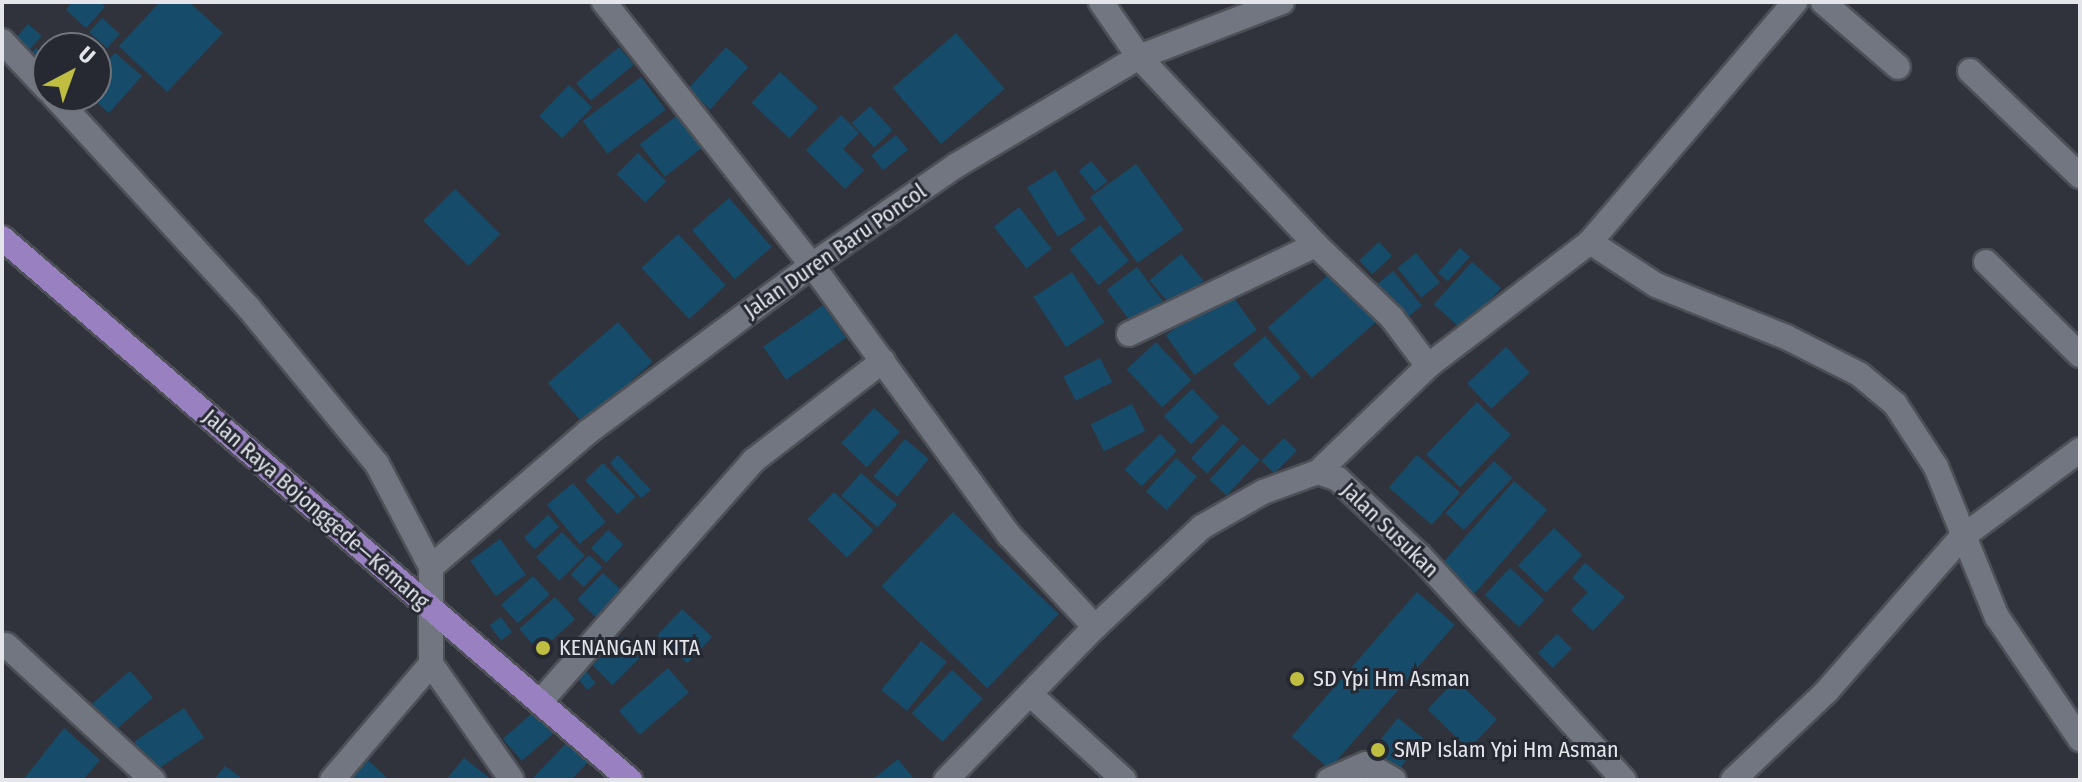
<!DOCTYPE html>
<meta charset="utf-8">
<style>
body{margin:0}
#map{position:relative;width:2082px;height:782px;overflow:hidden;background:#30333c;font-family:"Fira Sans Condensed",sans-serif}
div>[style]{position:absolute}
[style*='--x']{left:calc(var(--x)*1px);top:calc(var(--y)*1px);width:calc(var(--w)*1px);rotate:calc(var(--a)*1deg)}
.building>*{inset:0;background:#164c6a;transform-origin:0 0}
.roads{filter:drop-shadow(2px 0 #4d5057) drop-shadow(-2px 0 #4d5057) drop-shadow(0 2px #4d5057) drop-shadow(0 -2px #4d5057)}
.minor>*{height:24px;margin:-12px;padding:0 12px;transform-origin:12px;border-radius:12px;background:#727681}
.tertiary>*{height:24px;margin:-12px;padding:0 12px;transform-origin:12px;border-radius:12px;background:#727681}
.trunk>*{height:24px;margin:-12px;padding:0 12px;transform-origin:12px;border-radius:12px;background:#9981c1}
.dots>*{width:22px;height:22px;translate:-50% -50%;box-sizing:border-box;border:4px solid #262932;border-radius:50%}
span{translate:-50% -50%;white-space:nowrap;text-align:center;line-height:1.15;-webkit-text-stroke:6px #262932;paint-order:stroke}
.street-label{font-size:22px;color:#e3e5eb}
.poi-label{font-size:22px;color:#e3e5eb}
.left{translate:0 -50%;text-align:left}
.frame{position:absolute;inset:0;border:4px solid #e3e5eb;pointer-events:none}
.north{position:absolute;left:32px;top:32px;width:80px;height:80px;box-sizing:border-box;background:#262932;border:2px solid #72747c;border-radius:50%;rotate:41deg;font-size:22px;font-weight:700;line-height:32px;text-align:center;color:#e3e5eb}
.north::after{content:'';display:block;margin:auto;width:28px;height:36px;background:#bfbe41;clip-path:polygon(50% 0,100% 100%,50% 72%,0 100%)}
</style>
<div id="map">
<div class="building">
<div style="clip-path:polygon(72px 2px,100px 2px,105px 7px,86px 28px,66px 10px)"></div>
<div style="clip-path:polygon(160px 2px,189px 2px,223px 33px,167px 92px,119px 46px)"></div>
<div style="left:102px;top:18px;width:24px;height:19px;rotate:42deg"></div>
<div style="left:28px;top:24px;width:18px;height:18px;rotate:41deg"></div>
<div style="left:956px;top:33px;width:74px;height:84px;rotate:49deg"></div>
<div style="clip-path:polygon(85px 34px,107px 54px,96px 65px,96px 48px,72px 48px)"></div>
<div style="left:619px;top:47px;width:23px;height:56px;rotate:50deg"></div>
<div style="left:726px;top:47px;width:30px;height:57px;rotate:42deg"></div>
<div style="clip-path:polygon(36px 48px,42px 54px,37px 59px,31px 54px)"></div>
<div style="clip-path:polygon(115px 53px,142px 76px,109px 113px,89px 96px,96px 96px,96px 75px)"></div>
<div style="left:780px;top:72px;width:52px;height:42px;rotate:43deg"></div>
<div style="left:641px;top:77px;width:41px;height:73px;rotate:53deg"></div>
<div style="left:569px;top:85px;width:32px;height:43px;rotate:44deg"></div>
<div style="left:870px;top:106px;width:33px;height:25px;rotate:47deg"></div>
<div style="clip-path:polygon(841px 115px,859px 133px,843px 149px,864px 170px,845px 189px,806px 150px)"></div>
<div style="left:676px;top:116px;width:41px;height:46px;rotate:52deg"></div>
<div style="left:896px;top:135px;width:19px;height:32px;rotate:51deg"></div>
<div style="left:638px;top:153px;width:40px;height:30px;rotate:45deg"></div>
<div style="left:1091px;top:161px;width:26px;height:16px;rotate:51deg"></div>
<div style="left:1136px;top:164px;width:81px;height:57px;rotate:54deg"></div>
<div style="left:1055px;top:170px;width:58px;height:33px;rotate:58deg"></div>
<div style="left:455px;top:189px;width:64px;height:45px;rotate:45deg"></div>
<div style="left:729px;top:198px;width:65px;height:49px;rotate:49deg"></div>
<div style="left:1019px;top:207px;width:53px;height:32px;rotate:52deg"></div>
<div style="left:1100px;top:225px;width:46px;height:39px;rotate:51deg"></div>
<div style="left:678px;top:234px;width:70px;height:50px;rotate:47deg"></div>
<div style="left:1379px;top:242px;width:19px;height:27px;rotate:47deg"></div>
<div style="left:1460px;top:248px;width:13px;height:33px;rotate:42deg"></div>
<div style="left:1416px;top:253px;width:38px;height:24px;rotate:51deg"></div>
<div style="left:1181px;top:254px;width:35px;height:41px;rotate:50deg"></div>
<div style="left:1472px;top:262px;width:39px;height:57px;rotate:42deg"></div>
<div style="left:1137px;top:267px;width:43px;height:38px;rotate:53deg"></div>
<div style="left:1335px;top:269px;width:67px;height:89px;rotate:49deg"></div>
<div style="left:1393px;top:271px;width:45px;height:23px;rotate:50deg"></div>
<div style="left:1072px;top:272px;width:60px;height:46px;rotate:57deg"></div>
<div style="left:1228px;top:290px;width:49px;height:77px;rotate:54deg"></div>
<div style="left:823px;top:305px;width:40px;height:73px;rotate:55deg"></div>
<div style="left:618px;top:322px;width:53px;height:93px;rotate:49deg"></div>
<div style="left:1265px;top:336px;width:55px;height:43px;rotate:49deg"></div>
<div style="left:1156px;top:342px;width:52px;height:40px;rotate:47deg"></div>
<div style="left:1506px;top:347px;width:35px;height:53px;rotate:47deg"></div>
<div style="left:1100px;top:358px;width:27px;height:41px;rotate:63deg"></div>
<div style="left:1192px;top:389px;width:39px;height:39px;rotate:46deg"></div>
<div style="left:1477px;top:402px;width:47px;height:73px;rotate:44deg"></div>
<div style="left:1132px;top:404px;width:30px;height:46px;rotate:64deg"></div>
<div style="left:874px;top:408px;width:35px;height:48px;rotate:43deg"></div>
<div style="left:1223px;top:424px;width:22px;height:47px;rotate:43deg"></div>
<div style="left:1160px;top:434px;width:24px;height:50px;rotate:45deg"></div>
<div style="left:1284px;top:438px;width:18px;height:32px;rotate:45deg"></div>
<div style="left:905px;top:439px;width:31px;height:49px;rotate:40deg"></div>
<div style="left:1243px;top:444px;width:23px;height:49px;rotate:43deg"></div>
<div style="clip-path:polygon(618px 455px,651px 490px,641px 498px,610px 463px)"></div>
<div style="left:1417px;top:455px;width:57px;height:43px;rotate:41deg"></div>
<div style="left:1176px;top:458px;width:28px;height:45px;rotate:42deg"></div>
<div style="left:1494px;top:461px;width:25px;height:71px;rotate:43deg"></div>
<div style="left:603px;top:463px;width:47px;height:25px;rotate:46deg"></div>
<div style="left:861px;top:473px;width:48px;height:30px;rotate:41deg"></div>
<div style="left:1514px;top:481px;width:44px;height:111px;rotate:41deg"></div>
<div style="left:573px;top:483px;width:51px;height:34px;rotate:50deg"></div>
<div style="left:834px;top:492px;width:55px;height:38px;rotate:44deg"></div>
<div style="left:953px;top:512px;width:147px;height:103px;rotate:44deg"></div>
<div style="left:548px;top:515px;width:16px;height:33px;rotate:47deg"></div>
<div style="left:1554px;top:528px;width:39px;height:52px;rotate:44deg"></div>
<div style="left:608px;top:530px;width:21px;height:25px;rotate:43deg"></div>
<div style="left:562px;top:532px;width:33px;height:36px;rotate:46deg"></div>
<div style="left:500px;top:539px;width:44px;height:37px;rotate:54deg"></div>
<div style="left:589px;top:555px;width:18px;height:27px;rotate:43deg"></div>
<div style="clip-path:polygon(1585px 563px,1625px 597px,1593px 631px,1571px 610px,1588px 592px,1572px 578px)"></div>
<div style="left:1510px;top:568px;width:47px;height:37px;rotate:43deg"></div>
<div style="left:603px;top:573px;width:37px;height:37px;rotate:44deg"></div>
<div style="left:533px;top:576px;width:25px;height:43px;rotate:48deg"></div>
<div style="left:1417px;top:592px;width:50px;height:191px;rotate:41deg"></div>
<div style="left:555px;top:597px;width:30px;height:48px;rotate:48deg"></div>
<div style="left:682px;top:609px;width:41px;height:36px;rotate:43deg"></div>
<div style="left:501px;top:617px;width:19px;height:14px;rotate:54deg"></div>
<div style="left:1557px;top:634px;width:21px;height:27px;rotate:45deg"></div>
<div style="left:621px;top:637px;width:28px;height:40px;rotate:45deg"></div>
<div style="left:921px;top:641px;width:33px;height:63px;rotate:39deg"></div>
<div style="left:668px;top:668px;width:32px;height:65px;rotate:49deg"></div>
<div style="left:585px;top:670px;width:17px;height:11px;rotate:50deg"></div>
<div style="left:952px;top:670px;width:42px;height:59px;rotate:43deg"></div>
<div style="left:130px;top:671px;width:35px;height:55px;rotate:49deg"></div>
<div style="left:1456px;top:680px;width:57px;height:41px;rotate:44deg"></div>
<div style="left:184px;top:708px;width:36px;height:60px;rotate:56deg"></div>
<div style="left:536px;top:710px;width:29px;height:44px;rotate:49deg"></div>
<div style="left:1398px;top:718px;width:33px;height:43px;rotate:39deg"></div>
<div style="clip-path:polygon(64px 728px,100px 760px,83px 780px,23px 780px)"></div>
<div style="clip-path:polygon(572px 737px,593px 757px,571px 780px,538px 780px,534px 777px)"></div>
<div style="clip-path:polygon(464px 758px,492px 780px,446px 780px)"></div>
<div style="clip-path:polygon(898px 759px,915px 780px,872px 780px)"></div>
<div style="clip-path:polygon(368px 760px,389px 780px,350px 780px)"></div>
<div style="clip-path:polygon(225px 766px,244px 780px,214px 780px)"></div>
</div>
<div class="roads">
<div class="minor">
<div style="--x:604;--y:2;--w:335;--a:51.7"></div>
<div style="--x:812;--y:265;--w:334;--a:53.9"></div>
<div style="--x:1009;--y:535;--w:126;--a:46.9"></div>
<div style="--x:1101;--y:2;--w:67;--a:55.4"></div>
<div style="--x:1139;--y:57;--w:258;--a:46.7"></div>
<div style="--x:1316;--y:245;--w:105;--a:43.8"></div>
<div style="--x:1392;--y:318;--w:60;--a:53.1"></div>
<div style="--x:1823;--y:2;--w:99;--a:40.9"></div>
<div style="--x:1970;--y:71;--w:152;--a:43.7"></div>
<div style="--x:1590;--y:242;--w:79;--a:33.1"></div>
<div style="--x:1656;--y:285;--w:140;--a:21.8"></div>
<div style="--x:1786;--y:337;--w:82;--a:26.9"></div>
<div style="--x:1859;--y:374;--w:47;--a:39.8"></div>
<div style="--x:1895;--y:404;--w:75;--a:56.9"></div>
<div style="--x:1936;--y:467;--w:162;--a:67.9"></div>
<div style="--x:1997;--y:617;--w:148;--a:55.8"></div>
<div style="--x:1986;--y:262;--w:132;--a:44.7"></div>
<div style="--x:1129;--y:334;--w:207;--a:-25.5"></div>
<div style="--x:1318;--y:472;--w:153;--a:-43.9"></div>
<div style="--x:1428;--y:366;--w:204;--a:-37.4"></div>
<div style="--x:1590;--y:242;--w:316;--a:-49.5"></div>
<div style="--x:6;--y:645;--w:200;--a:42.6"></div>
<div style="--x:1031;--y:695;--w:126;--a:42.4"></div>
<div style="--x:540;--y:702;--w:322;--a:-48.5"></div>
<div style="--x:753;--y:461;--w:164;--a:-37.6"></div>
<div style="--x:332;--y:780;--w:153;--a:-49.5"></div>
<div style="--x:1329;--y:780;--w:40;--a:-23.4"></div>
<div style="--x:1366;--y:764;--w:32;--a:30"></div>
<div style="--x:1733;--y:780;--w:129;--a:-43.4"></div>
<div style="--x:1827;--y:691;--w:203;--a:-48.8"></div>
<div style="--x:1961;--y:538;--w:148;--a:-36.5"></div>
</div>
<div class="tertiary">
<div style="--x:2;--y:41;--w:67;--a:46.8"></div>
<div style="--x:54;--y:96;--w:287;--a:47.4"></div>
<div style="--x:248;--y:307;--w:203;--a:50.6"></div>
<div style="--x:377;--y:464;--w:116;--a:62.3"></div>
<div style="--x:431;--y:567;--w:97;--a:90"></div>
<div style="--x:431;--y:664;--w:141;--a:55.1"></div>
<div style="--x:431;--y:567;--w:207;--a:-40.7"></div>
<div style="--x:588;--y:432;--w:279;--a:-36.7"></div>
<div style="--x:812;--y:265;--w:176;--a:-34.6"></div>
<div style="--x:957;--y:165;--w:212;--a:-30.7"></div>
<div style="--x:1139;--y:57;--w:153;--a:-21"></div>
<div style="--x:946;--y:780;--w:214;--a:-45.8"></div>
<div style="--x:1095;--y:627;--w:146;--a:-43.1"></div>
<div style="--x:1202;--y:527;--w:70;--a:-29.8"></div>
<div style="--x:1263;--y:492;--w:59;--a:-20"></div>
<div style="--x:1318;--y:472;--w:21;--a:19"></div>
<div style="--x:1338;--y:479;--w:112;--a:43.2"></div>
<div style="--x:1420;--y:556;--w:303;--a:47.7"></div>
</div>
<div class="trunk">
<div style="--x:2;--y:238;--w:830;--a:40.8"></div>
</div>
</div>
<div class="dots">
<div style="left:543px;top:648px;background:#bfbe41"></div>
<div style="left:1297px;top:679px;background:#bfbe41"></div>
<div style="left:1378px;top:750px;background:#bfbe41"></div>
</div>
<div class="street-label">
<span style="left:835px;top:251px;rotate:-35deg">Jalan Duren Baru Poncol</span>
<span style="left:316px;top:509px;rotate:41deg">Jalan Raya Bojonggede—Kemang</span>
<span style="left:1390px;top:530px;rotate:44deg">Jalan Susukan</span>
</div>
<div class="poi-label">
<span class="left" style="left:559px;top:648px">KENANGAN KITA</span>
<span class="left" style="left:1313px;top:679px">SD Ypi Hm Asman</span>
<span class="left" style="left:1394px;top:750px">SMP Islam Ypi Hm Asman</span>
</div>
<div class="frame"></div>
<div class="north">U</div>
</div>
